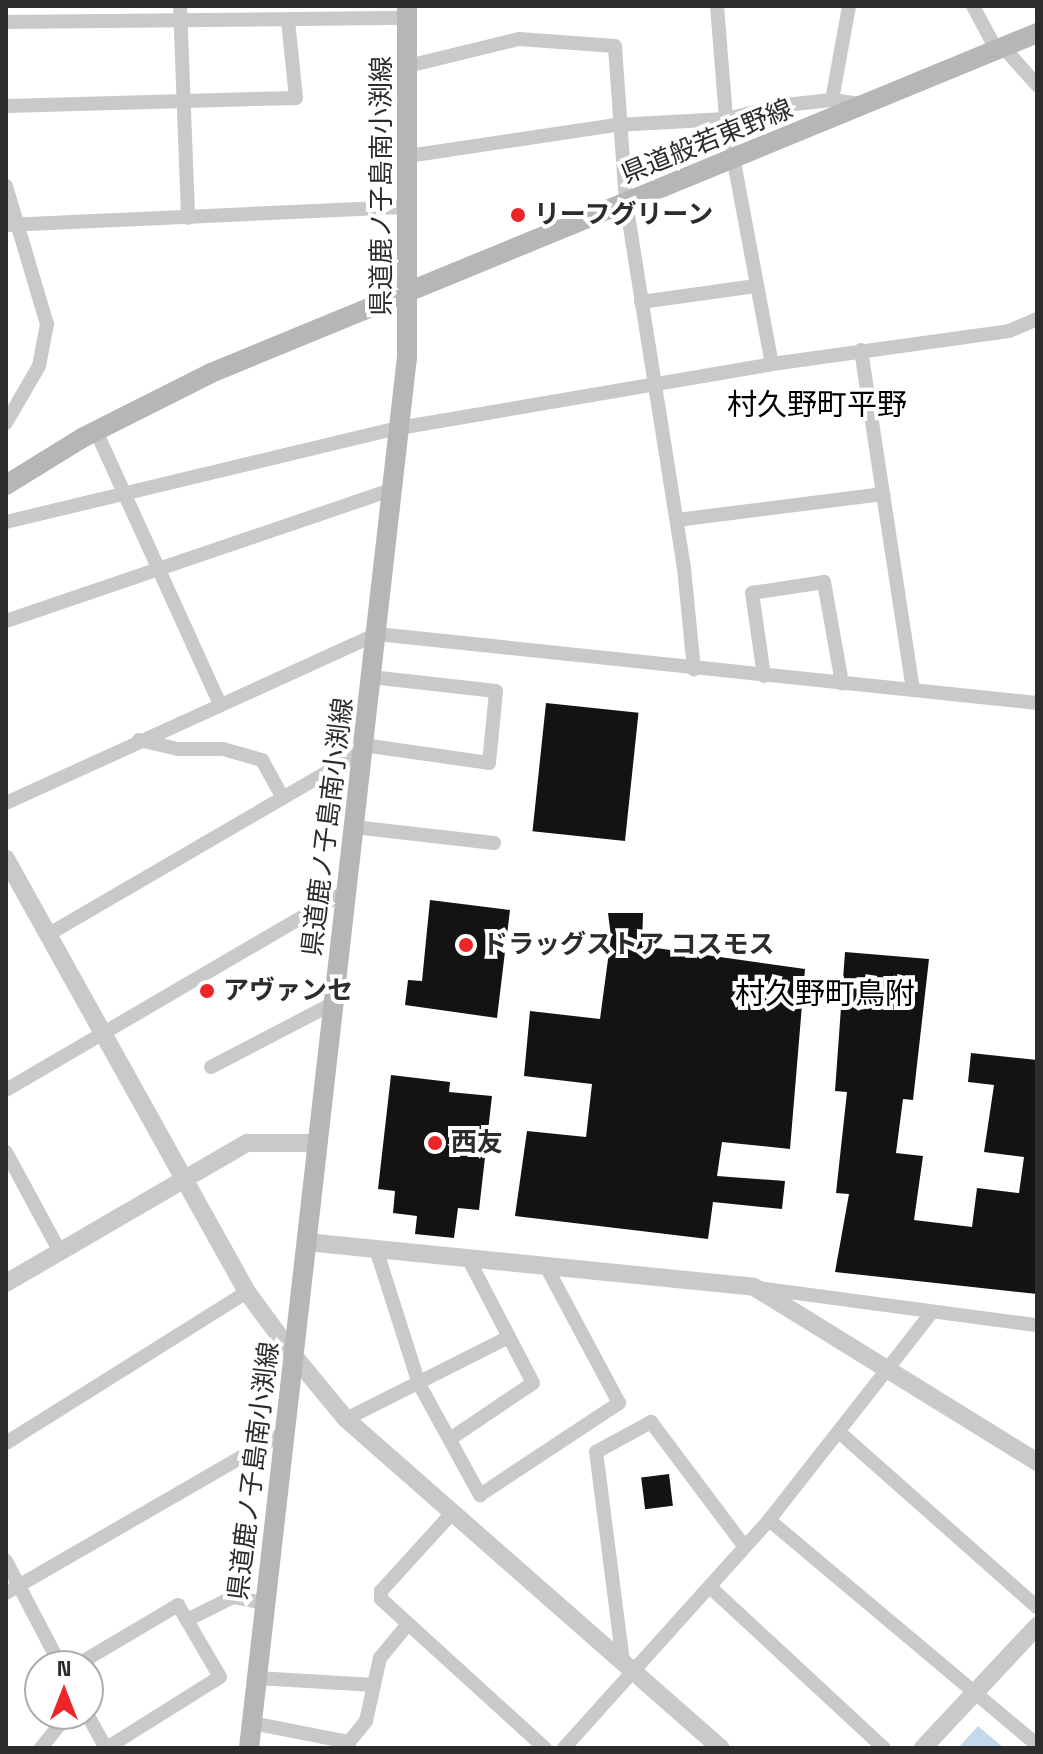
<!DOCTYPE html>
<meta charset="utf-8">
<style>
body{margin:0}
#map{position:relative;width:1043px;height:1754px;overflow:hidden;background:#fff;font-family:"Space Grotesk","Noto Sans JP",sans-serif}
div>[style]{position:absolute}
[style*='--x']{left:calc(var(--x)*1px);top:calc(var(--y)*1px);width:calc(var(--w)*1px);rotate:calc(var(--a)*1deg)}
.water>*{inset:0;background:#c4daec}
.building>*{inset:0;background:#131313;transform-origin:0 0}
.minor>*{height:14px;margin:-7px;padding:0 7px;transform-origin:7px;border-radius:7px;background:#c9c9c9}
.tertiary>*{height:18px;margin:-9px;padding:0 9px;transform-origin:9px;border-radius:9px;background:#c9c9c9}
.secondary>*{height:20px;margin:-10px;padding:0 10px;transform-origin:10px;border-radius:10px;background:#b6b6b6}
.dots>*{width:22px;height:22px;translate:-50% -50%;box-sizing:border-box;border:4px solid #fff;border-radius:50%}
span{translate:-50% -50%;white-space:nowrap;text-align:center;line-height:1.15;-webkit-text-stroke:8px #fff;paint-order:stroke}
.street-label{font-size:26px;color:#2c2c2c}
.poi-label{font-size:26px;color:#2c2c2c;font-weight:700}
.left{translate:0 -50%;text-align:left}
.quarter-label{font-size:30px;color:#000}
.frame{position:absolute;inset:0;border:8px solid #2c2c2c;pointer-events:none}
.north{position:absolute;left:24px;top:1650px;width:80px;height:80px;box-sizing:border-box;background:#fff;border:2px solid #ababab;border-radius:50%;rotate:0deg;font-size:22px;font-weight:700;line-height:32px;text-align:center;color:#2c2c2c}
.north::after{content:'';display:block;margin:auto;width:28px;height:36px;background:#ec2628;clip-path:polygon(50% 0,100% 100%,50% 72%,0 100%)}
</style>
<div id="map">
<div class="water">
<div style="clip-path:polygon(978px 1726px,1004px 1748px,958px 1748px)"></div>
</div>
<div class="building">
<div style="left:546px;top:703px;width:93px;height:129px;rotate:6deg"></div>
<div style="clip-path:polygon(430px 900px,510px 910px,497px 1018px,405px 1005px,408px 980px,422px 981px)"></div>
<div style="clip-path:polygon(608px 913px,643px 913px,642px 946px,805px 969px,790px 1149px,722px 1142px,717px 1176px,785px 1181px,782px 1209px,713px 1202px,708px 1239px,515px 1216px,527px 1131px,586px 1137px,592px 1084px,524px 1076px,530px 1011px,600px 1019px,611px 937px)"></div>
<div style="clip-path:polygon(845px 952px,929px 959px,913px 1100px,903px 1099px,896px 1153px,923px 1156px,914px 1220px,972px 1227px,977px 1188px,1019px 1193px,1024px 1157px,984px 1152px,994px 1085px,968px 1082px,971px 1053px,1037px 1060px,1037px 1294px,835px 1272px,849px 1194px,836px 1193px,847px 1092px,835px 1091px)"></div>
<div style="clip-path:polygon(391px 1075px,450px 1082px,449px 1092px,492px 1096px,479px 1210px,458px 1208px,454px 1238px,415px 1234px,417px 1216px,393px 1213px,395px 1191px,378px 1189px)"></div>
<div style="left:669px;top:1474px;width:32px;height:28px;rotate:83deg"></div>
</div>
<div class="minor">
<div style="--x:180;--y:6;--w:212;--a:87.8"></div>
<div style="--x:717;--y:6;--w:113;--a:85.4"></div>
<div style="--x:726;--y:119;--w:249;--a:79.4"></div>
<div style="--x:973;--y:6;--w:51;--a:61.9"></div>
<div style="--x:6;--y:22;--w:401;--a:-0.6"></div>
<div style="--x:1004;--y:48;--w:50;--a:48.3"></div>
<div style="--x:408;--y:66;--w:114;--a:-13.7"></div>
<div style="--x:519;--y:39;--w:96;--a:4.2"></div>
<div style="--x:615;--y:46;--w:156;--a:86"></div>
<div style="--x:626;--y:202;--w:371;--a:81"></div>
<div style="--x:684;--y:568;--w:102;--a:84.4"></div>
<div style="--x:832;--y:100;--w:96;--a:-79.7"></div>
<div style="--x:6;--y:106;--w:290;--a:-1.6"></div>
<div style="--x:296;--y:98;--w:78;--a:-95.9"></div>
<div style="--x:408;--y:156;--w:209;--a:-8.5"></div>
<div style="--x:615;--y:125;--w:111;--a:-3.1"></div>
<div style="--x:726;--y:119;--w:61;--a:-13.3"></div>
<div style="--x:785;--y:105;--w:47;--a:-6.1"></div>
<div style="--x:832;--y:100;--w:27;--a:8"></div>
<div style="--x:6;--y:186;--w:144;--a:73.5"></div>
<div style="--x:47;--y:324;--w:43;--a:100.8"></div>
<div style="--x:39;--y:366;--w:66;--a:120.1"></div>
<div style="--x:6;--y:225;--w:403;--a:-2.6"></div>
<div style="--x:641;--y:302;--w:116;--a:-7.9"></div>
<div style="--x:861;--y:350;--w:343;--a:81.3"></div>
<div style="--x:96;--y:431;--w:300;--a:65.6"></div>
<div style="--x:677;--y:520;--w:208;--a:-7.2"></div>
<div style="--x:6;--y:522;--w:404;--a:-13.5"></div>
<div style="--x:399;--y:428;--w:378;--a:-9.7"></div>
<div style="--x:772;--y:364;--w:239;--a:-7.9"></div>
<div style="--x:1009;--y:331;--w:30;--a:-23"></div>
<div style="--x:6;--y:621;--w:409;--a:-18.8"></div>
<div style="--x:764;--y:676;--w:84;--a:-98.2"></div>
<div style="--x:752;--y:593;--w:73;--a:-8.7"></div>
<div style="--x:824;--y:582;--w:103;--a:79.9"></div>
<div style="--x:139;--y:740;--w:40;--a:13"></div>
<div style="--x:178;--y:749;--w:45;--a:0"></div>
<div style="--x:223;--y:749;--w:41;--a:15.8"></div>
<div style="--x:262;--y:760;--w:43;--a:61.1"></div>
<div style="--x:363;--y:745;--w:127;--a:8.1"></div>
<div style="--x:489;--y:763;--w:72;--a:-84.4"></div>
<div style="--x:496;--y:691;--w:126;--a:-173.6"></div>
<div style="--x:6;--y:803;--w:408;--a:-24.5"></div>
<div style="--x:377;--y:634;--w:664;--a:5.97"></div>
<div style="--x:354;--y:827;--w:141;--a:6.5"></div>
<div style="--x:49;--y:934;--w:362;--a:-30.2"></div>
<div style="--x:211;--y:1067;--w:139;--a:-27.5"></div>
<div style="--x:6;--y:1090;--w:395;--a:-30.3"></div>
<div style="--x:6;--y:1152;--w:111;--a:61.6"></div>
<div style="--x:376;--y:1249;--w:142;--a:72.3"></div>
<div style="--x:419;--y:1384;--w:127;--a:61.2"></div>
<div style="--x:480;--y:1495;--w:167;--a:-33.5"></div>
<div style="--x:619;--y:1403;--w:155;--a:-118.1"></div>
<div style="--x:758;--y:1288;--w:281;--a:7.6"></div>
<div style="--x:346;--y:1419;--w:182;--a:-26.7"></div>
<div style="--x:839;--y:1432;--w:264;--a:41.5"></div>
<div style="--x:450;--y:1439;--w:100;--a:-34"></div>
<div style="--x:533;--y:1383;--w:141;--a:-117.5"></div>
<div style="--x:6;--y:1443;--w:284;--a:-32.1"></div>
<div style="--x:453;--y:1512;--w:107;--a:132.3"></div>
<div style="--x:381;--y:1591;--w:8;--a:90"></div>
<div style="--x:381;--y:1599;--w:222;--a:42.3"></div>
<div style="--x:769;--y:1520;--w:350;--a:40"></div>
<div style="--x:6;--y:1561;--w:119;--a:62.4"></div>
<div style="--x:710;--y:1587;--w:237;--a:42.8"></div>
<div style="--x:6;--y:1593;--w:322;--a:-30"></div>
<div style="--x:187;--y:1620;--w:51;--a:-26.6"></div>
<div style="--x:233;--y:1597;--w:33;--a:11"></div>
<div style="--x:623;--y:1662;--w:212;--a:-97.3"></div>
<div style="--x:596;--y:1452;--w:63;--a:-28.6"></div>
<div style="--x:651;--y:1422;--w:156;--a:53.1"></div>
<div style="--x:75;--y:1666;--w:120;--a:-30.6"></div>
<div style="--x:178;--y:1605;--w:83;--a:59.7"></div>
<div style="--x:220;--y:1677;--w:133;--a:147.9"></div>
<div style="--x:257;--y:1678;--w:117;--a:3.4"></div>
<div style="--x:87;--y:1714;--w:39;--a:61"></div>
<div style="--x:252;--y:1723;--w:99;--a:11.1"></div>
<div style="--x:349;--y:1742;--w:27;--a:-51"></div>
<div style="--x:366;--y:1721;--w:65;--a:-77.5"></div>
<div style="--x:380;--y:1658;--w:44;--a:-50.5"></div>
<div style="--x:41;--y:1748;--w:43;--a:-51.5"></div>
<div style="--x:564;--y:1748;--w:307;--a:-48"></div>
<div style="--x:769;--y:1520;--w:264;--a:-51.9"></div>
</div>
<div class="tertiary">
<div style="--x:6;--y:859;--w:496;--a:60.9"></div>
<div style="--x:247;--y:1292;--w:79;--a:53.7"></div>
<div style="--x:294;--y:1356;--w:82;--a:50.5"></div>
<div style="--x:346;--y:1419;--w:499;--a:41.3"></div>
<div style="--x:306;--y:1242;--w:450;--a:5.7"></div>
<div style="--x:754;--y:1287;--w:333;--a:31.7"></div>
<div style="--x:6;--y:1283;--w:279;--a:-30.2"></div>
<div style="--x:247;--y:1143;--w:70;--a:0"></div>
<div style="--x:923;--y:1748;--w:167;--a:-46.9"></div>
</div>
<div class="secondary">
<div style="--x:6;--y:485;--w:89;--a:-31.7"></div>
<div style="--x:82;--y:438;--w:144;--a:-26.7"></div>
<div style="--x:211;--y:373;--w:893;--a:-22.37"></div>
<div style="--x:249;--y:1748;--w:1399;--a:-83.52"></div>
<div style="--x:407;--y:358;--w:352;--a:-90"></div>
</div>
<div class="dots">
<div style="left:518px;top:215px;background:#ec2628"></div>
<div style="left:466px;top:945px;background:#ec2628"></div>
<div style="left:207px;top:991px;background:#ec2628"></div>
<div style="left:435px;top:1143px;background:#ec2628"></div>
</div>
<div class="street-label">
<span style="left:707px;top:142px;rotate:-22deg">県道般若東野線</span>
<span style="left:382px;top:186px;rotate:-90deg">県道鹿ノ子島南小渕線</span>
<span style="left:328px;top:827px;rotate:-83deg">県道鹿ノ子島南小渕線</span>
<span style="left:254px;top:1471px;rotate:-83deg">県道鹿ノ子島南小渕線</span>
</div>
<div class="poi-label">
<span class="left" style="left:534px;top:215px">リーフグリーン</span>
<span class="left" style="left:482px;top:945px">ドラッグストア コスモス</span>
<span class="left" style="left:223px;top:991px">アヴァンセ</span>
<span class="left" style="left:451px;top:1143px">西友</span>
</div>
<div class="quarter-label">
<span style="left:817px;top:405px">村久野町平野</span>
<span style="left:825px;top:994px">村久野町鳥附</span>
</div>
<div class="frame"></div>
<div class="north">N</div>
</div>
